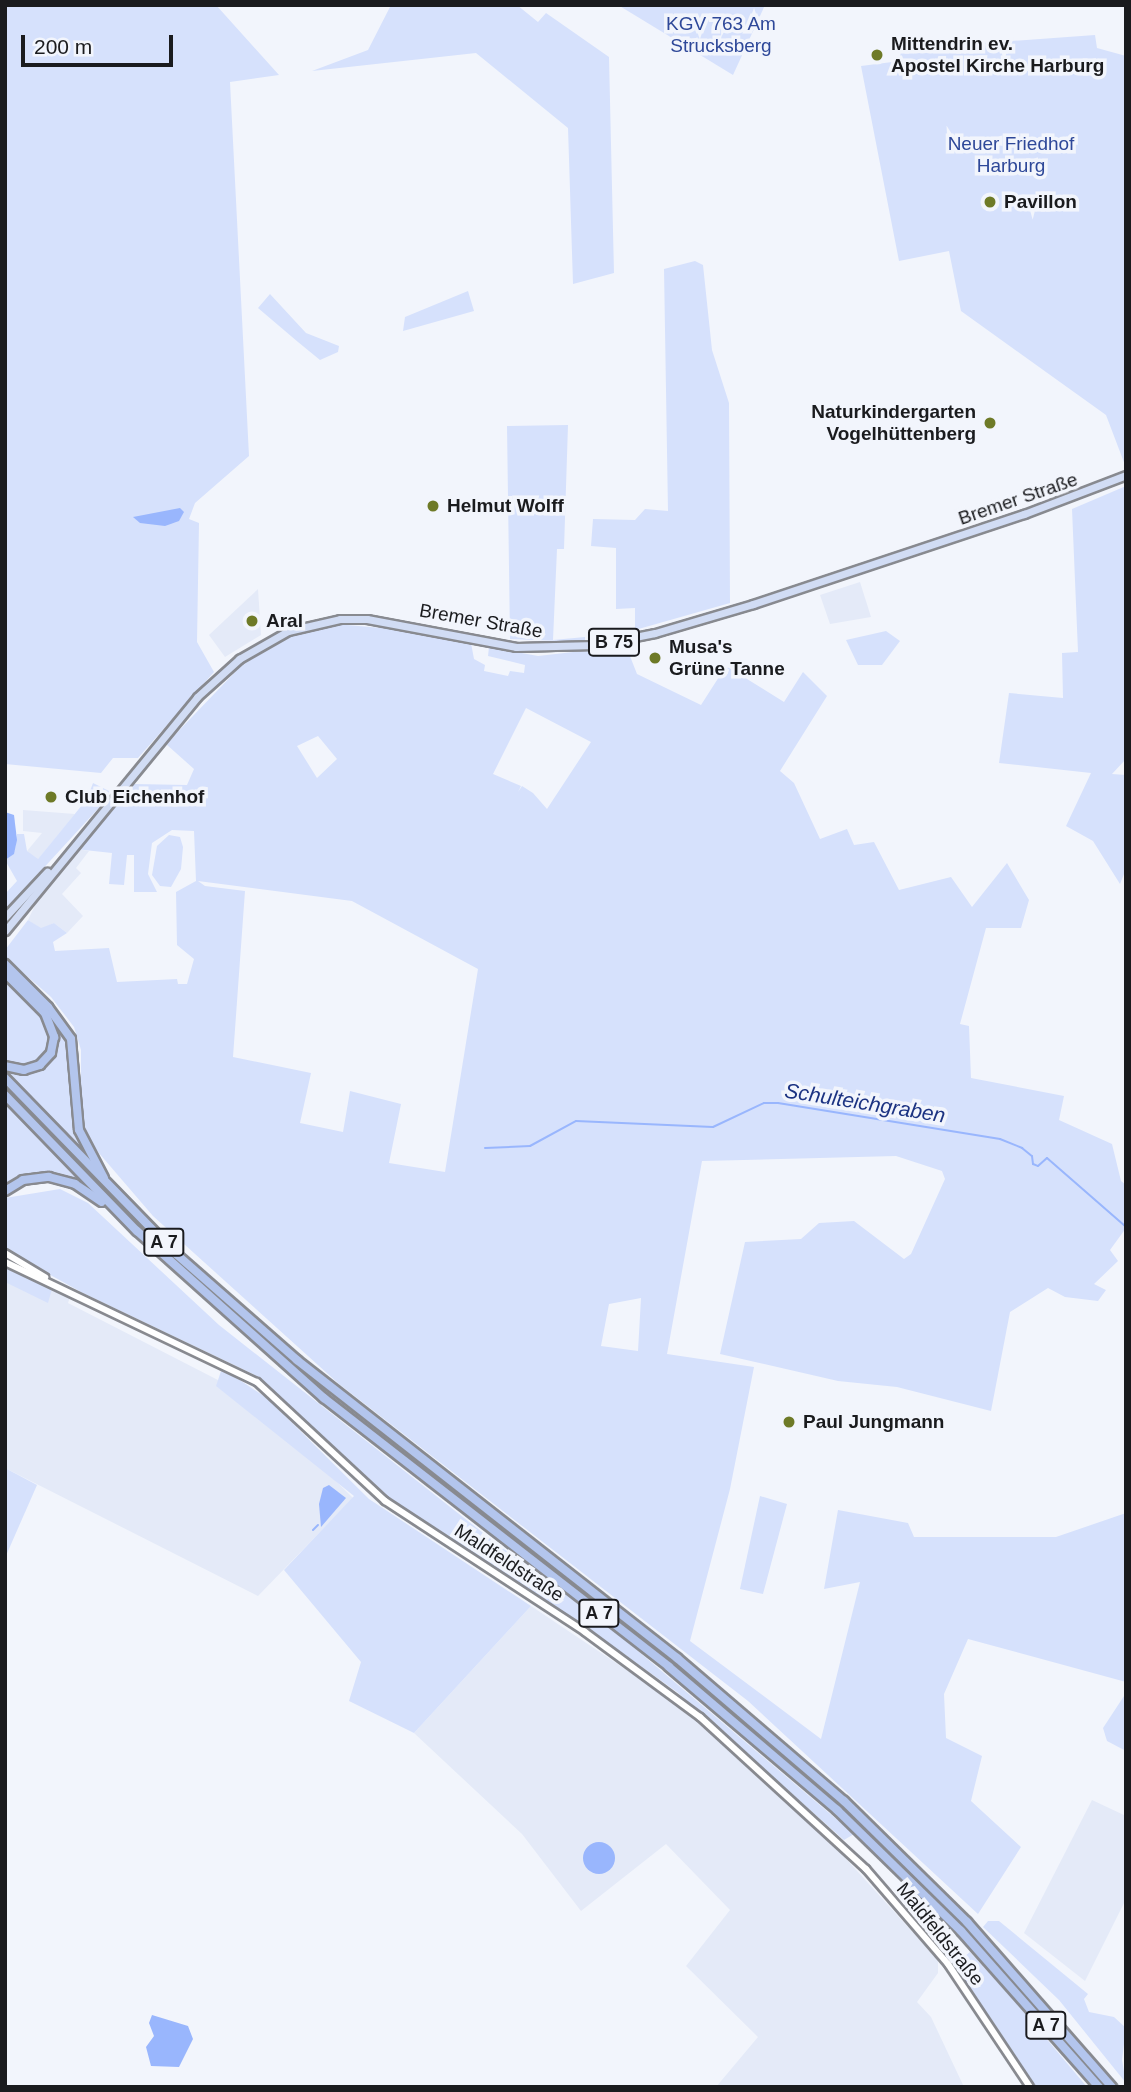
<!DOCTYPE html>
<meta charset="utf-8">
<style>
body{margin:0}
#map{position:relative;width:1131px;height:2092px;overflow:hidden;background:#f2f5fc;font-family:Helvetica,sans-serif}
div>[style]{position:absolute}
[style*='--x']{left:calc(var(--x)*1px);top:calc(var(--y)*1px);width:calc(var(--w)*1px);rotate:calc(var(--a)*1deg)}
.built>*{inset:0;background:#e4eaf8}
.green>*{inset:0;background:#d6e1fc}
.water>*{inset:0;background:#99b6fd}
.round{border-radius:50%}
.stream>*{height:2px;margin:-1px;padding:0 1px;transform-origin:1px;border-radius:1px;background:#99b6fd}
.roads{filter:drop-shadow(2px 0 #888a90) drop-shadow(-2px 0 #888a90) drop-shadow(0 2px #888a90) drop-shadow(0 -2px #888a90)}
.secondary>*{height:6px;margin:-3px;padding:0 3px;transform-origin:3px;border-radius:3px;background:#fff}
.primary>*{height:7px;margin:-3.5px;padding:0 3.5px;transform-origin:3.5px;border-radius:3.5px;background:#d1dcf4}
.highway>*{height:8px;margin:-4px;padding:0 4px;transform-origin:4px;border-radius:4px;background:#b3c5ed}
.dots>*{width:19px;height:19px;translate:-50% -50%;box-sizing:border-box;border:4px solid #f2f5fc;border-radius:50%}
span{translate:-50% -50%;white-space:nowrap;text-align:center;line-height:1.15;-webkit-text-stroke:7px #f2f5fc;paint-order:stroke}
.shield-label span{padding:2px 5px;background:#f2f5fc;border:2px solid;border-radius:5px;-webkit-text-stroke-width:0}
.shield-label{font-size:18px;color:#1a1b1e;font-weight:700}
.park-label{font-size:19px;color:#2e4899}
.poi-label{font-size:19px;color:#1a1b1e;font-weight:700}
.left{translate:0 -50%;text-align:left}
.right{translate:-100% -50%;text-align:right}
.street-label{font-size:19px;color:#1a1b1e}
.water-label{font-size:21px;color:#1c3382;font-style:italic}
.frame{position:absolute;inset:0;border:7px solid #1a1b1e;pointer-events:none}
.scale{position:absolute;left:21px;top:35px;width:152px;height:32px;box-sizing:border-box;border:4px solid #1a1b1e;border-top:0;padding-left:9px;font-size:21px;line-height:24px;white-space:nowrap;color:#1a1b1e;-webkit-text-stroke:5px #f2f5fc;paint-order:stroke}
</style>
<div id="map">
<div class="built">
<div style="clip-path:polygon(860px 582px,871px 617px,830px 624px,820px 595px)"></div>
<div style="clip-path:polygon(258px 589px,261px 635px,225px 657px,209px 635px)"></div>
<div style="clip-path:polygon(23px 810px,75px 814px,35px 863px,27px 851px,42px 833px,23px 831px)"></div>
<div style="clip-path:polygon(77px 849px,89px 851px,76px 868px,81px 873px,62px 894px,83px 916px,67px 933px,54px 923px,41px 929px,28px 920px,39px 897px)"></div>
<div style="clip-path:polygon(5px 1267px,70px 1297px,68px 1303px,251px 1397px,353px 1498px,258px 1596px,5px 1468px)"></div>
<div style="clip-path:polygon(531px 1606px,649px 1685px,726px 1744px,819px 1829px,938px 1960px,938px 1973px,917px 2002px,931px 2017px,964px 2087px,716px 2087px,758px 2037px,686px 1966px,730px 1910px,666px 1844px,581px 1911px,522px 1834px,414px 1733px)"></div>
<div style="clip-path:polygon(1092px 1800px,1126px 1816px,1126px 1899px,1085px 1981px,1024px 1933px)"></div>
</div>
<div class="green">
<div style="clip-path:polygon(5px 5px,216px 5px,279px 75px,230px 82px,249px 456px,195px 503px,189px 519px,199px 523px,197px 642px,214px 672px,138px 758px,113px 758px,101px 773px,5px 764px)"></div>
<div style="clip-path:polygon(391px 5px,517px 5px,538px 22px,546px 13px,609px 57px,614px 273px,573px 284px,568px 128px,476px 53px,312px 71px,368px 50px)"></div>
<div style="clip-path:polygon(618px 5px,765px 5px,733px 75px)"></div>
<div style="clip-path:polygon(1095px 35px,1097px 48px,1126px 56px,1125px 465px,1106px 415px,961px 311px,949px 251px,899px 261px,861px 66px,900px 61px,899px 49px)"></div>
<div style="clip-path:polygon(695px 261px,703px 265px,712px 350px,729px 403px,730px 603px,635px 630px,635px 608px,616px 609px,616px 548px,591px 546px,593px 519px,635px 520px,645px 509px,668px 511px,664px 269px)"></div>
<div style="clip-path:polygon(468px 291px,474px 311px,403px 331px,405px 317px)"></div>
<div style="clip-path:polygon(270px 294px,306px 333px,339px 346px,338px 352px,320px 360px,298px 342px,258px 308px)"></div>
<div style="clip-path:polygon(568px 425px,564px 549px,557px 549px,553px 640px,585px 637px,585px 642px,510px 639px,507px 426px)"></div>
<div style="clip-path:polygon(1126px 486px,1126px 759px,1112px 774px,1126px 775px,1126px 869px,1120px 884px,1093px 841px,1066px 826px,1091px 773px,999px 763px,1009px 693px,1063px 698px,1062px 653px,1078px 652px,1072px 509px)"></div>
<div style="clip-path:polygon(evenodd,335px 624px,429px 632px,471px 643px,474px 659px,485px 665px,484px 671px,508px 676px,510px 671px,524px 673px,525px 665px,488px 656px,489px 647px,538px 656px,626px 646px,637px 674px,701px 705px,726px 666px,784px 702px,803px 672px,827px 696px,780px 771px,794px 783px,820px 839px,847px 829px,854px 845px,874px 842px,899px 890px,951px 877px,972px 907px,1007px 863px,1029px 900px,1021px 928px,986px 928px,960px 1024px,969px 1026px,971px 1078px,1064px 1096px,1059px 1120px,1112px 1144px,1121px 1181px,1126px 1185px,1126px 1228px,1110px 1250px,1118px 1261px,1094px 1284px,1106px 1290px,1098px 1301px,1065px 1297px,1048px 1288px,1010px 1312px,991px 1411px,897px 1387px,838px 1381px,720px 1354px,745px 1242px,801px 1239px,819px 1223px,854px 1221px,904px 1259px,911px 1254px,945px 1179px,942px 1171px,896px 1156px,702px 1161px,667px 1354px,754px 1367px,730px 1489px,690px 1641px,821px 1739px,860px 1582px,824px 1589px,838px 1510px,908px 1523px,914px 1537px,1056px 1537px,1126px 1513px,1126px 1682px,968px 1639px,944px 1694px,946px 1738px,982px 1756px,971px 1801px,1021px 1847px,978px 1914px,748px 1701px,339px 1384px,153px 1216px,86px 1138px,81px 1116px,81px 1050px,74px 1027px,51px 997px,5px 957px,5px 950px,28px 920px,41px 928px,54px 923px,67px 933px,53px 942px,55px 951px,109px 948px,117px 982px,177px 979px,178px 984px,187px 984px,194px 959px,177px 945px,176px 892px,196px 881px,194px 831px,172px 830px,152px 843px,148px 874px,157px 892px,134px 892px,134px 855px,127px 855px,124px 885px,109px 884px,112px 853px,75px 849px,134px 784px,187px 785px,194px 769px,166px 744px,240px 667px,277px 639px,335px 624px,526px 708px,591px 742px,547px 809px,533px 793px,522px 786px,518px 792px,521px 786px,493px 774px,526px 708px,335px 624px,318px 736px,337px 759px,317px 778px,297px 746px,318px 736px,335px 624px,198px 881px,352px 901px,478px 969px,445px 1172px,389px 1163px,401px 1104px,350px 1091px,343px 1132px,300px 1123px,311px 1073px,233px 1057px,245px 891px,205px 886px,198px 881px,335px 624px,641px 1298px,638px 1351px,601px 1346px,609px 1304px,641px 1298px)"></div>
<div style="clip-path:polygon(886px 631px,900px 641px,882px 665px,858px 665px,846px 640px)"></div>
<div style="clip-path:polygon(93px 783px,109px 791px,107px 799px,5px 910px,5px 894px,17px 881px,5px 860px,15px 850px,17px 834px,24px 834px,27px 851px,38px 859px,87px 799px)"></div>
<div style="clip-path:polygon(169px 835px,180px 837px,183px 847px,181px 869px,171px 887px,160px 886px,152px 875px,157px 846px)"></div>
<div style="clip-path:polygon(5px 979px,43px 1015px,51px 1032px,47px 1054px,28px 1067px,5px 1063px)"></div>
<div style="clip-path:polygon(58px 1024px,72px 1054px,74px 1124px,87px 1157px,7px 1071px,21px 1075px,48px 1066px,58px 1046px)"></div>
<div style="clip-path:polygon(5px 1102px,84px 1185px,83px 1185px,41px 1173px,21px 1177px,5px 1187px)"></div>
<div style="clip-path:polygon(60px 1189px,88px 1203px,219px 1325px,501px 1547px,599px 1618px,854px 1834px,844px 1840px,677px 1692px,579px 1622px,366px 1483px,253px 1374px,83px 1293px,5px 1250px,5px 1198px)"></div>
<div style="clip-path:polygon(5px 1267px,52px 1289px,48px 1303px,5px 1282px)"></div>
<div style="clip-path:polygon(222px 1368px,268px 1399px,369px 1499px,531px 1606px,414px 1733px,349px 1701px,361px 1662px,284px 1570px,354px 1496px,216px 1386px)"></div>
<div style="clip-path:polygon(5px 1468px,37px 1485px,5px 1558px)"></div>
<div style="clip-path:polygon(760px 1496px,787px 1504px,763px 1594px,740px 1589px)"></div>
<div style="clip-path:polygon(1126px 1693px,1126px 1751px,1107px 1741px,1103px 1728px)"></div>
<div style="clip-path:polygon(988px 1921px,999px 1921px,1088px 1994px,1084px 1999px,1089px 2012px,1114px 2017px,1126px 2028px,1122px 2060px,1126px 2083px,1059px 2000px,983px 1927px)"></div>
<div style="clip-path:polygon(970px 1952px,1018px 2005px,1087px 2087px,1034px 2087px,962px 1975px,960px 1960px)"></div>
</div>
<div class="water">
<div style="clip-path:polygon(180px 508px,184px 512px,179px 521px,165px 526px,140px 523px,133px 517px)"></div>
<div style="clip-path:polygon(5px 812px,14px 815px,17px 840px,14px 854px,5px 860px)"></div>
<div style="clip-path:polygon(329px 1485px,346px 1498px,321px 1527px,319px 1504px,323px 1488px)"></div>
<div class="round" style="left:583px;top:1842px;width:32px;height:32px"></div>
<div style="clip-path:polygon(152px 2015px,188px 2026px,193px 2039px,179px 2067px,151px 2066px,146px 2047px,154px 2036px,149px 2023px)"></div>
</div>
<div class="stream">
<div style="--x:485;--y:1148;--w:45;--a:-2.5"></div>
<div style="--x:530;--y:1146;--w:52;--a:-28.5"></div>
<div style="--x:576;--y:1121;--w:137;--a:2.5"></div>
<div style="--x:713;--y:1127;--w:56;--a:-25.2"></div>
<div style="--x:764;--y:1103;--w:14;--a:0"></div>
<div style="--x:778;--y:1103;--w:225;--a:9.2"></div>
<div style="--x:1000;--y:1139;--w:24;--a:22"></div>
<div style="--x:1022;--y:1148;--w:13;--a:39"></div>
<div style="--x:1032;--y:1156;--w:8;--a:83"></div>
<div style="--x:1033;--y:1164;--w:5;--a:22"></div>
<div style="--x:1038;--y:1166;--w:12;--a:-42"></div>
<div style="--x:1047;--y:1158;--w:105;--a:41.1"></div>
<div style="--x:313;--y:1530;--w:7;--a:-45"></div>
</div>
<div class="roads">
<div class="secondary">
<div style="--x:5;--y:1253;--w:47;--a:31"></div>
<div style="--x:5;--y:1262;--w:279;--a:25.5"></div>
<div style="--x:257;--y:1382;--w:175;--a:42.9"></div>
<div style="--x:385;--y:1501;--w:239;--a:33.2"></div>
<div style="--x:585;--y:1632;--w:143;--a:36.5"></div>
<div style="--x:700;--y:1717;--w:225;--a:42.5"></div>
<div style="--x:866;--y:1869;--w:125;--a:49.2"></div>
<div style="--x:948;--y:1964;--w:148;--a:56.3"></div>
</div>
<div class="primary">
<div style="--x:5;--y:917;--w:62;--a:-47"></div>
<div style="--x:5;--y:931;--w:303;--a:-50.6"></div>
<div style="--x:197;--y:697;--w:57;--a:-42.1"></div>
<div style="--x:239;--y:659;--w:56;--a:-29.7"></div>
<div style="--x:288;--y:631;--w:53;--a:-13"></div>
<div style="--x:340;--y:619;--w:27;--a:0"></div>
<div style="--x:367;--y:619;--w:152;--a:10.6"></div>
<div style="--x:516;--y:647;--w:79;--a:-1.5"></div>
<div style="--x:595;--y:645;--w:61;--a:-11.3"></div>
<div style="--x:655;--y:633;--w:102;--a:-16.5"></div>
<div style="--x:753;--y:604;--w:286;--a:-18.4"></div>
<div style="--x:1024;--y:514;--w:109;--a:-20.9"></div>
</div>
<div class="highway">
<div style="--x:5;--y:964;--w:61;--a:45"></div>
<div style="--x:48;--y:1007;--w:39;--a:54"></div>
<div style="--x:71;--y:1039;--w:91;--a:85"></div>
<div style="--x:79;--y:1130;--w:54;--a:62.5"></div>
<div style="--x:5;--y:973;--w:57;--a:45"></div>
<div style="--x:45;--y:1013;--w:26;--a:69"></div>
<div style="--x:54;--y:1037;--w:16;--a:101"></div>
<div style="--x:51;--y:1053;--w:16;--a:133"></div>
<div style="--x:40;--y:1065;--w:17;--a:163"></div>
<div style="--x:24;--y:1070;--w:19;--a:-168"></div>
<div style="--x:5;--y:1078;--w:245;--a:45.8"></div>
<div style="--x:176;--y:1254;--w:161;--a:41.2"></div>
<div style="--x:297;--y:1360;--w:483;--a:38.1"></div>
<div style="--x:677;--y:1658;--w:220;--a:40.6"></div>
<div style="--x:844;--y:1801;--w:173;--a:44.5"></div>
<div style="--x:967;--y:1922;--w:220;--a:48.7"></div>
<div style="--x:5;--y:1095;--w:190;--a:45.9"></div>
<div style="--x:137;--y:1231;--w:251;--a:41.8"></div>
<div style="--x:324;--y:1398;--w:437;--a:37.9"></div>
<div style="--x:669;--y:1667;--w:221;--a:40.4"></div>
<div style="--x:837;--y:1810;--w:173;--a:44.3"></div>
<div style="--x:961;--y:1931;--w:208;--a:48.5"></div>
<div style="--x:5;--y:1191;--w:21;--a:-31"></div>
<div style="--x:23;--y:1180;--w:26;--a:-7"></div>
<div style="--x:49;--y:1177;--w:27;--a:15"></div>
<div style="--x:75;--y:1184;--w:32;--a:34"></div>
</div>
</div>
<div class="dots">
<div style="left:877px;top:55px;background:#6e7a27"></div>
<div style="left:990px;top:202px;background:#6e7a27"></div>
<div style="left:990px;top:423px;background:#6e7a27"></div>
<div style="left:433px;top:506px;background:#6e7a27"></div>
<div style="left:252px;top:621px;background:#6e7a27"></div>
<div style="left:655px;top:658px;background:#6e7a27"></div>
<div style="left:51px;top:797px;background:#6e7a27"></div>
<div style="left:789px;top:1422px;background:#6e7a27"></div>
</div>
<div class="shield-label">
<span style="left:614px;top:642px">B 75</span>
<span style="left:164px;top:1242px">A 7</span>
<span style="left:599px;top:1613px">A 7</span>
<span style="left:1046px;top:2025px">A 7</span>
</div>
<div class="park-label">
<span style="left:721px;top:35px">KGV 763 Am<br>Strucksberg</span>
<span style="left:1011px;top:155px">Neuer Friedhof<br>Harburg</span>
</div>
<div class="poi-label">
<span class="left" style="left:891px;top:55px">Mittendrin ev.<br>Apostel Kirche Harburg</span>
<span class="left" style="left:1004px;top:202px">Pavillon</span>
<span class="right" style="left:976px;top:423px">Naturkindergarten<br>Vogelhüttenberg</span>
<span class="left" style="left:447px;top:506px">Helmut Wolff</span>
<span class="left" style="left:266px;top:621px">Aral</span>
<span class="left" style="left:669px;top:658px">Musa's<br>Grüne Tanne</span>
<span class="left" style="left:65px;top:797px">Club Eichenhof</span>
<span class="left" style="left:803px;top:1422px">Paul Jungmann</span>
</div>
<div class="street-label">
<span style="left:1018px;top:499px;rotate:-19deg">Bremer Straße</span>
<span style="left:481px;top:621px;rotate:10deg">Bremer Straße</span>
<span style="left:509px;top:1563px;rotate:33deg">Maldfeldstraße</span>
<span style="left:940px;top:1934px;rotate:51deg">Maldfeldstraße</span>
</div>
<div class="water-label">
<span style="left:865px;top:1103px;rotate:9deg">Schulteichgraben</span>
</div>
<div class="frame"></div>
<div class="scale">200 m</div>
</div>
